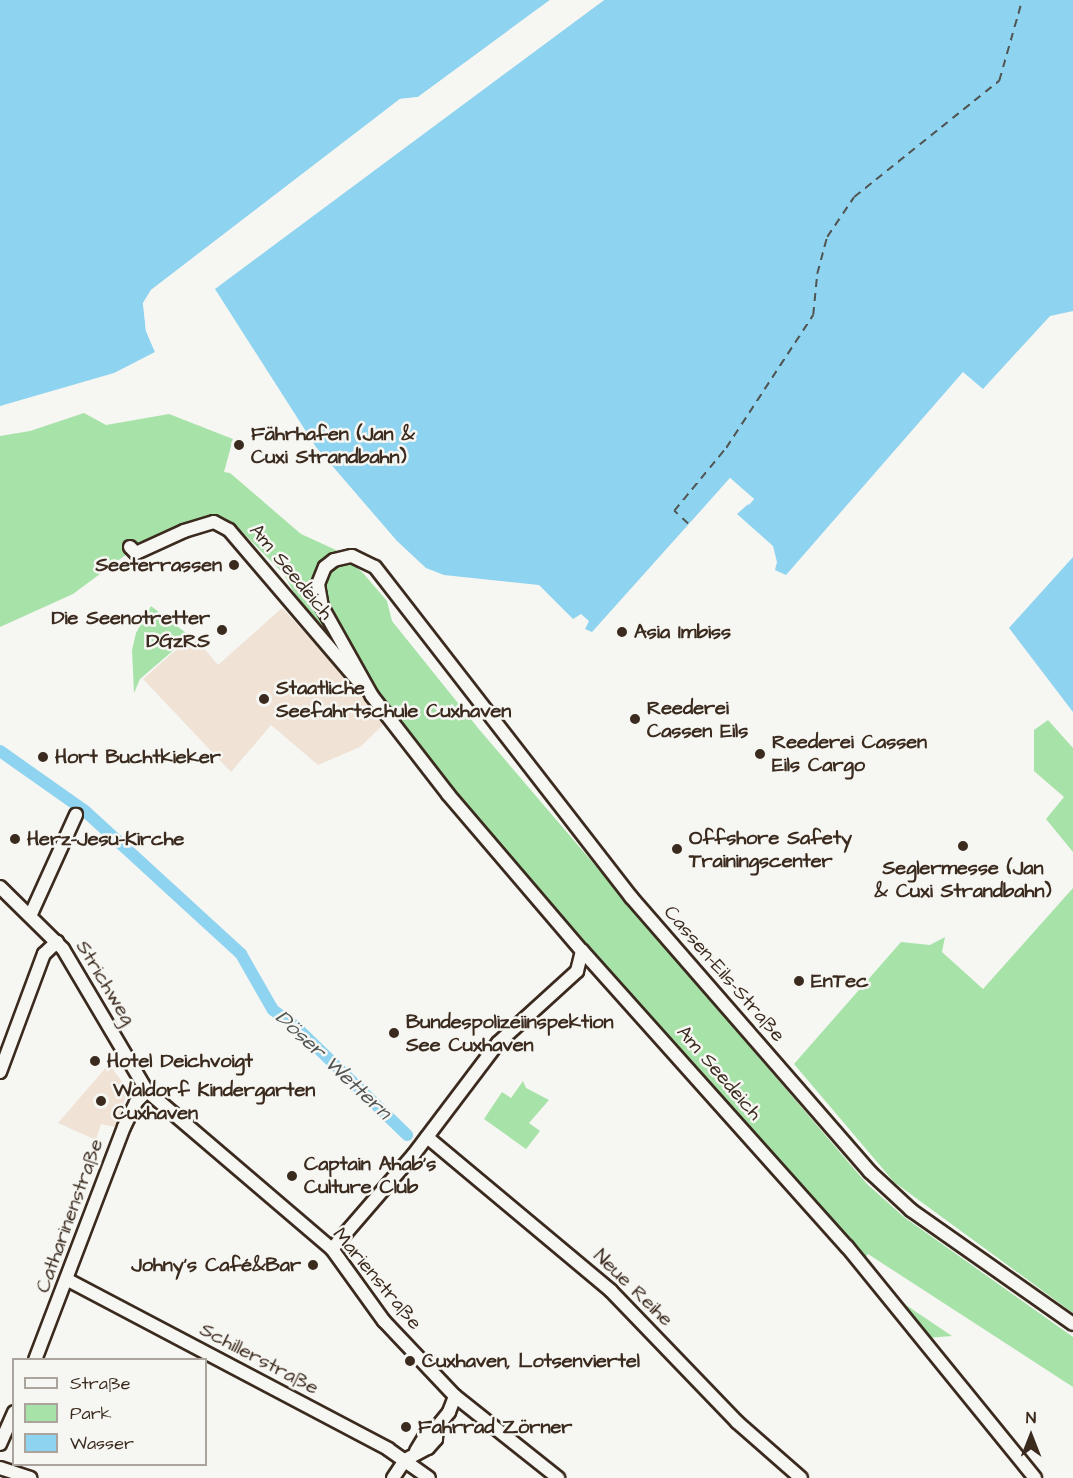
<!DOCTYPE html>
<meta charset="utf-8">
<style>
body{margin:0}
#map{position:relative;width:1073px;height:1478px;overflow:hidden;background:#f6f6f2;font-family:"Architects Daughter",sans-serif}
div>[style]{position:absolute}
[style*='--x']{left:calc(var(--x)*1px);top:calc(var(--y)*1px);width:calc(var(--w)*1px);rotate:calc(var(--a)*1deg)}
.built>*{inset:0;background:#f0e2d5}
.green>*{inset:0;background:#a7e3a9}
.water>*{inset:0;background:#8ed3ef}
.pier>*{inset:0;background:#f6f6f2}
.canal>*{height:12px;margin:-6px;padding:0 6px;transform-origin:6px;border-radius:6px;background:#8ed3ef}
.ferry>*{height:1.5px;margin-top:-0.75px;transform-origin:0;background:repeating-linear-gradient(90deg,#505452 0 8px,transparent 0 14px)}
.roads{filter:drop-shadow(2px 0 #3b2a1e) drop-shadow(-2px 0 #3b2a1e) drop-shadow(0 2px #3b2a1e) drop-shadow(0 -2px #3b2a1e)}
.minor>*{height:12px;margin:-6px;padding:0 6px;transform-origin:6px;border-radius:6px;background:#f6f6f2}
.dots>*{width:16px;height:16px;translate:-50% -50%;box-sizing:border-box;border:3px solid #f6f6f2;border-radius:50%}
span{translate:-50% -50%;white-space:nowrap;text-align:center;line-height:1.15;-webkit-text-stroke:5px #f6f6f2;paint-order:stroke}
.poi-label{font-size:20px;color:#3b2a1e;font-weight:700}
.left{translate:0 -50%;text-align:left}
.right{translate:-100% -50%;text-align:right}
.street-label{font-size:20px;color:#3b2a1e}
.water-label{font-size:21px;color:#505452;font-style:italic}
.legend{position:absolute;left:12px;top:1358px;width:195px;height:108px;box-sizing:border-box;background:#f6f6f2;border:2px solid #aba49d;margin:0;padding:8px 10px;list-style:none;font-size:18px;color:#3b2a1e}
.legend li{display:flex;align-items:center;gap:12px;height:30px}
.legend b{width:30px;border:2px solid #aba49d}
.north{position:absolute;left:1001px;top:1406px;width:60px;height:60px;-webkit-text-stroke:4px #f6f6f2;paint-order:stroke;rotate:0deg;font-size:16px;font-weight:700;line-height:24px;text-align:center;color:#3b2a1e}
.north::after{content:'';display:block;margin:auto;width:21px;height:27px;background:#3b2a1e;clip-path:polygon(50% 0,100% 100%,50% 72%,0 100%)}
</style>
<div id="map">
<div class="built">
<div style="clip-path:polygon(282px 608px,387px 721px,360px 747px,318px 765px,271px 725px,231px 772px,143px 679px,193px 635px,218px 665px)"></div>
<div style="clip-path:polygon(109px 1064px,128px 1090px,116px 1127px,101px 1124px,96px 1140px,58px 1123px)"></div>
</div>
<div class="green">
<div style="clip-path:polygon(84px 413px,106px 425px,169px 414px,233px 439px,224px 472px,230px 473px,301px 534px,336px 550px,363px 573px,387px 601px,392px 621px,478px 728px,867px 1184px,904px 1217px,1073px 1337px,1073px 1387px,868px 1254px,864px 1259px,606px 967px,432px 763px,382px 698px,350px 672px,303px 608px,283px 573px,233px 523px,217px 517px,139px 545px,73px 594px,0 627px,0 436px,30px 431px)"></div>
<div style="clip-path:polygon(151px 606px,190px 636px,140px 679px,134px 693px,132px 650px,136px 633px)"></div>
<div style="clip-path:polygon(1048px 720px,1073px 748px,1073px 852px,1046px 819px,1064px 797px,1034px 771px,1034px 730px)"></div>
<div style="clip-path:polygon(1073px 888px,1073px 1313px,894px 1182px,794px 1064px,901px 942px,930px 945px,945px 937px,942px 952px,983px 989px)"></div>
<div style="clip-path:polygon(523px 1081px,526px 1088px,549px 1100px,529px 1123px,540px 1131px,526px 1149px,484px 1119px,502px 1092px,511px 1098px)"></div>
<div style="clip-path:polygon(897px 1299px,952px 1336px,927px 1338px)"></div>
</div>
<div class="water">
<div style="clip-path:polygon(0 0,550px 0,418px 97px,400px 99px,151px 290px,143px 303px,146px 331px,155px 352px,114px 373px,0 406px)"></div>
<div style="clip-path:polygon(604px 0,1073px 0,1073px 311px,1050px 316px,983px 389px,963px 372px,786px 575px,775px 570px,777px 562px,773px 546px,737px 514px,754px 499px,730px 478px,592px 632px,585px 629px,589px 621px,581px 614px,573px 619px,539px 585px,444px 575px,426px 568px,397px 541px,316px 447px,215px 289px)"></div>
<div style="clip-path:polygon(1073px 557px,1073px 712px,1009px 628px)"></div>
</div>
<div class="pier">
<div style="clip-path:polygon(550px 0,553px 0,420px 99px,401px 102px,154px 292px,146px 303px,155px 352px,146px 331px,143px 303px,151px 290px,400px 99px,418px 97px)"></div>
<div style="clip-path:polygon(599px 0,604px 0,212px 290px,214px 287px)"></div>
<div style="clip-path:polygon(730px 478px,754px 499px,749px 505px,745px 501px,750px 499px,730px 482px,593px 635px)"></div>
</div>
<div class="canal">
<div style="--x:0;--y:751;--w:104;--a:35.2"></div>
<div style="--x:85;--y:811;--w:212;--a:42.5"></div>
<div style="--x:241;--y:954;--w:64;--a:60.3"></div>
<div style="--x:273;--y:1010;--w:29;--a:36"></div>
<div style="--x:296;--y:1027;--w:155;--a:44.2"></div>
</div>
<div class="ferry">
<div style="--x:688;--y:524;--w:19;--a:-137"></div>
<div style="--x:674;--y:511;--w:82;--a:-50.5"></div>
<div style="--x:726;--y:448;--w:159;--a:-56.8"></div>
<div style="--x:813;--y:315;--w:41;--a:-84.4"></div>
<div style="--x:817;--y:274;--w:38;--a:-75"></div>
<div style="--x:827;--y:237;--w:48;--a:-56"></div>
<div style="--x:854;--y:197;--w:186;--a:-38.7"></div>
<div style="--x:999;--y:81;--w:84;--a:-74.1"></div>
</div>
<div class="roads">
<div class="minor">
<div style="--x:130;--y:547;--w:8;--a:45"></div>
<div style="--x:136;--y:553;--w:53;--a:-24.6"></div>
<div style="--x:184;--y:531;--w:31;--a:-17"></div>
<div style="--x:214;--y:522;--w:17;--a:28"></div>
<div style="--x:229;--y:530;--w:206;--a:49.5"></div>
<div style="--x:0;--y:887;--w:88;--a:44.5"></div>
<div style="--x:63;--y:949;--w:165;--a:59.4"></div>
<div style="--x:147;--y:1091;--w:243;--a:40.5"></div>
<div style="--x:332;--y:1249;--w:89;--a:54.2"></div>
<div style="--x:384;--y:1321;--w:103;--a:46.6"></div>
<div style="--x:455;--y:1396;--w:132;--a:38.5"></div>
<div style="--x:31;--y:914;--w:109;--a:-65.6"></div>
<div style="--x:0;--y:1072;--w:126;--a:-69.6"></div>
<div style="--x:44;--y:954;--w:18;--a:-43"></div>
<div style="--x:427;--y:1137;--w:240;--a:39.9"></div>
<div style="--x:611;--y:1291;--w:182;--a:46.1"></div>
<div style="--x:737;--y:1422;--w:85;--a:41.2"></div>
<div style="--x:332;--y:1249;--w:125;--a:-49.2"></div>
<div style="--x:414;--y:1154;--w:139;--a:-52.9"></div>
<div style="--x:498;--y:1043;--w:107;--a:-42.3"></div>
<div style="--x:577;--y:971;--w:21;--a:-76"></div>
<div style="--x:68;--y:1280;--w:362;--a:27.8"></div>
<div style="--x:388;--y:1449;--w:50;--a:35.3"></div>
<div style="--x:35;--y:1360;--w:249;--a:-69.1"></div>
<div style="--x:124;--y:1127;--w:28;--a:-64"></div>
<div style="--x:136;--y:1102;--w:16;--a:-45"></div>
<div style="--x:0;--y:1444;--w:35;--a:-66"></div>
<div style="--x:416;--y:1451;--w:23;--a:-59"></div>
<div style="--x:428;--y:1431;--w:10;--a:-24"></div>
<div style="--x:437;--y:1427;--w:19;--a:-51"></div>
<div style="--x:449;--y:1412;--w:17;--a:-69"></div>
<div style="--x:0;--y:1468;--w:32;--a:18"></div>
<div style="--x:393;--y:1478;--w:22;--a:-56"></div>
<div style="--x:405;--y:1460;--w:26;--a:-28"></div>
<div style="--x:428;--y:1448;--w:12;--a:-48"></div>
<div style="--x:436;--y:1439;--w:12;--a:-85"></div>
<div style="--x:1035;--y:1478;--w:298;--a:-129.1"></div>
<div style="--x:847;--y:1247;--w:397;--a:-131.8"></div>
<div style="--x:582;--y:951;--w:206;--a:-130.5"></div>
<div style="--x:448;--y:794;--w:124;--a:-127.8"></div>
<div style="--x:372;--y:696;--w:102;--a:-119.3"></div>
<div style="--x:322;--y:607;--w:23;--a:-100"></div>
<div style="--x:318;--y:584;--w:18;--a:-68"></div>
<div style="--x:325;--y:567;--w:11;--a:-38"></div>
<div style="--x:334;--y:560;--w:18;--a:-13"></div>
<div style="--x:352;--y:556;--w:25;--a:26"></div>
<div style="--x:375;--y:567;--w:418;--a:52.2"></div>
<div style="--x:631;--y:897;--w:364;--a:49"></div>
<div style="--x:870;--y:1172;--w:56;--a:42.8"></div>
<div style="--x:911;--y:1210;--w:198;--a:35.1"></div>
</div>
</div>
<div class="dots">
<div style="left:239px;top:445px;background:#3b2a1e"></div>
<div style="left:234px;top:565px;background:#3b2a1e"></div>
<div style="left:222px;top:630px;background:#3b2a1e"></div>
<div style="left:622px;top:632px;background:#3b2a1e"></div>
<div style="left:264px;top:699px;background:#3b2a1e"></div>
<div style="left:635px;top:719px;background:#3b2a1e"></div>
<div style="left:760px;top:754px;background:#3b2a1e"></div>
<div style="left:43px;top:757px;background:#3b2a1e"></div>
<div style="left:15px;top:839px;background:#3b2a1e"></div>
<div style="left:963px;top:846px;background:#3b2a1e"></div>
<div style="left:677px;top:849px;background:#3b2a1e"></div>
<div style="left:799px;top:981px;background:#3b2a1e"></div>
<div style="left:394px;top:1033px;background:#3b2a1e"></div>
<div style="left:95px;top:1061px;background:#3b2a1e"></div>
<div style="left:101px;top:1101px;background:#3b2a1e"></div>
<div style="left:292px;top:1176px;background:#3b2a1e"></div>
<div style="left:313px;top:1265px;background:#3b2a1e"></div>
<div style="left:410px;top:1361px;background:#3b2a1e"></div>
<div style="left:406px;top:1427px;background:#3b2a1e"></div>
</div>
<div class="poi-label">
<span class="left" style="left:251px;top:446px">Fährhafen (Jan &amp;<br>Cuxi Strandbahn)</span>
<span class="right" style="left:222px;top:565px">Seeterrassen</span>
<span class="right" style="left:210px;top:630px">Die Seenotretter<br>DGzRS</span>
<span class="left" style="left:634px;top:632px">Asia Imbiss</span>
<span class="left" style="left:276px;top:700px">Staatliche<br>Seefahrtschule Cuxhaven</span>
<span class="left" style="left:647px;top:720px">Reederei<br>Cassen Eils</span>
<span class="left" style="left:772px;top:754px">Reederei Cassen<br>Eils Cargo</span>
<span class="left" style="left:55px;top:757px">Hort Buchtkieker</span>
<span class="left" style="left:689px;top:850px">Offshore Safety<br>Trainingscenter</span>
<span class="left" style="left:27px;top:839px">Herz-Jesu-Kirche</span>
<span style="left:963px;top:880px">Seglermesse (Jan<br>&amp; Cuxi Strandbahn)</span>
<span class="left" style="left:811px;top:981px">EnTec</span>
<span class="left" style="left:406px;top:1034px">Bundespolizeiinspektion<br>See Cuxhaven</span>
<span class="left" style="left:107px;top:1061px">Hotel Deichvoigt</span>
<span class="left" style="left:113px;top:1102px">Waldorf Kindergarten<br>Cuxhaven</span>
<span class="left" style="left:304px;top:1176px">Captain Ahab’s<br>Culture Club</span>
<span class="right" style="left:301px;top:1265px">Johny's Café&amp;Bar</span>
<span class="left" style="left:422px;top:1361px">Cuxhaven, Lotsenviertel</span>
<span class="left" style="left:418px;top:1427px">Fahrrad Zörner</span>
</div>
<div class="street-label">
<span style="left:291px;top:572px;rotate:50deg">Am Seedeich</span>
<span style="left:724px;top:974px;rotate:49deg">Cassen-Eils-Straße</span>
<span style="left:105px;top:983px;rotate:59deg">Strichweg</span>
<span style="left:719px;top:1073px;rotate:49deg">Am Seedeich</span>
<span style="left:70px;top:1216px;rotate:-70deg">Catharinenstraße</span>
<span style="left:377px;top:1279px;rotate:50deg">Marienstraße</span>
<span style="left:633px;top:1288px;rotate:44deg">Neue Reihe</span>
<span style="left:259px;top:1359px;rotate:28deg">Schillerstraße</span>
</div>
<div class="water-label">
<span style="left:333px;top:1065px;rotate:43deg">Döser Wettern</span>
</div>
<ul class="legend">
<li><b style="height:8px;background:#f6f6f2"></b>Straße</li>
<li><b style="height:16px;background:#a7e3a9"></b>Park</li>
<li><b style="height:16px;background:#8ed3ef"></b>Wasser</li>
</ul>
<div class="north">N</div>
</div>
